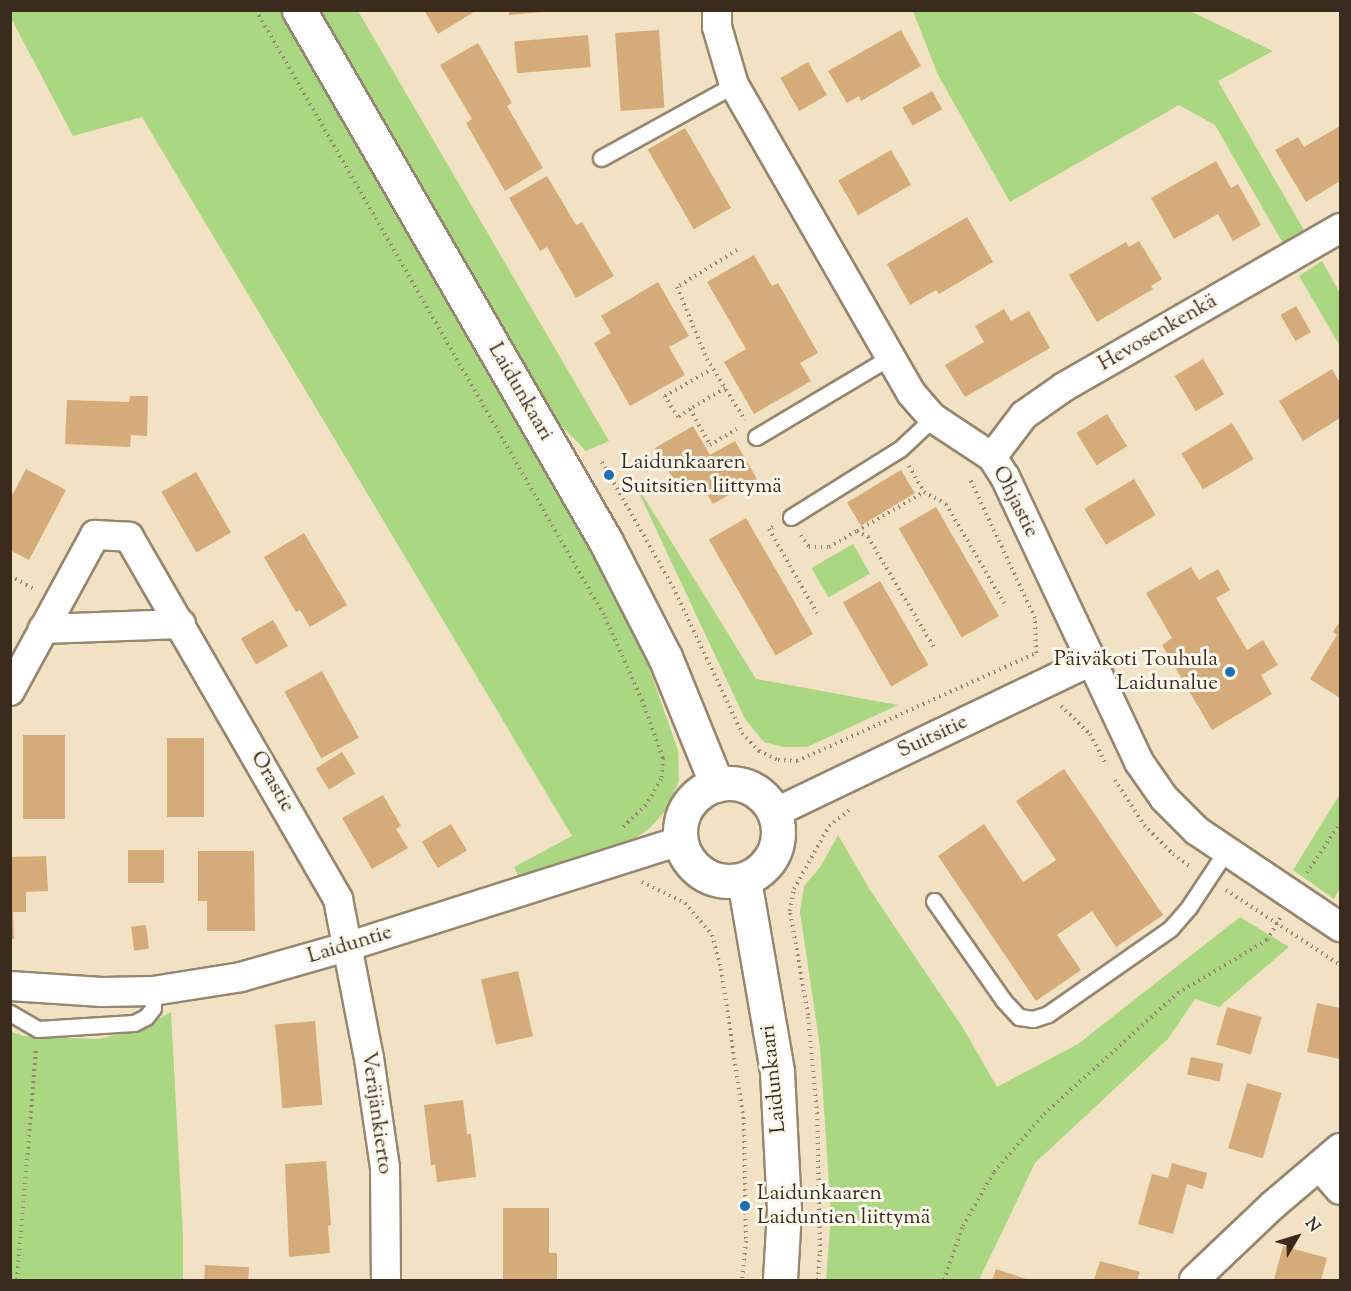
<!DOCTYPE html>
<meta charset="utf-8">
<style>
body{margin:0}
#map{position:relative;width:1351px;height:1291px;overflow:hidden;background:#f0e2c3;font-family:"Sorts Mill Goudy",serif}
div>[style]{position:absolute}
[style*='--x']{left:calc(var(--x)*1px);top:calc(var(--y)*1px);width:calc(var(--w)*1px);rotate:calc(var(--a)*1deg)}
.green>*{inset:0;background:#abd783;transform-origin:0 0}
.building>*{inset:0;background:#d5ac79;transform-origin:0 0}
.path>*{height:4px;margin-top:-2px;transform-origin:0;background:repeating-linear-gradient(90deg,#968670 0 1.5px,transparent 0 6px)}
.roads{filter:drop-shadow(2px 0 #968670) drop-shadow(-2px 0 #968670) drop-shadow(0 2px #968670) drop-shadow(0 -2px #968670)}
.service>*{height:15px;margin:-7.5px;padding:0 7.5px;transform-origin:7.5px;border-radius:7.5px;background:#fff}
.minor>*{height:28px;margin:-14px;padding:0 14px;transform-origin:14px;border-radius:14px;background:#fff}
.tertiary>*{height:33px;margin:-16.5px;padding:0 16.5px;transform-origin:16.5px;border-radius:16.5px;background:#fff}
.tertiary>.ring{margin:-16.5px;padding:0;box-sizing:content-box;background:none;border:33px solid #fff;border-radius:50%}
.dots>*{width:16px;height:16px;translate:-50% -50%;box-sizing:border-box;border:3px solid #fbf7ec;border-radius:50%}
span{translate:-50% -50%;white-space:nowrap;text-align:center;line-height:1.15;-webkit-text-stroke:6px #fbf7ec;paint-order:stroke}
.street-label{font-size:21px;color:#3b2a1e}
.poi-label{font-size:21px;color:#3b2a1e}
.left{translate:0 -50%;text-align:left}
.right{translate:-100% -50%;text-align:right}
.frame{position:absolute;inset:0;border:12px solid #3b2a1e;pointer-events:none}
.north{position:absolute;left:1267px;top:1207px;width:60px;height:60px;-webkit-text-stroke:4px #fbf7ec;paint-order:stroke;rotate:52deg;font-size:16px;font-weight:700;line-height:24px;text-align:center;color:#3b2a1e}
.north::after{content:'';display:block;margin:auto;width:21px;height:27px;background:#3b2a1e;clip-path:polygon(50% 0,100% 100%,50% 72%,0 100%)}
</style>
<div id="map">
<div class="green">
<div style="clip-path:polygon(10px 11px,281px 11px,635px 629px,678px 750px,679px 781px,666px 810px,650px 828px,634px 839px,519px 877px,514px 867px,572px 836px,142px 117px,73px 136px,11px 18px)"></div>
<div style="clip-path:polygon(315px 11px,358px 11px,609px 441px,586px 451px,539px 403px)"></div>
<div style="clip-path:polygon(913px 11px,1190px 11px,1273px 51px,1218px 81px,1305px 232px,1284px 245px,1215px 125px,1179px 105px,1010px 202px,938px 75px)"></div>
<div style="clip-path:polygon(1322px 261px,1340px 293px,1340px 346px,1299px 276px)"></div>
<div style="clip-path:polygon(632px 478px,756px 679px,898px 705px,807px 747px,784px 747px,764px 742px,745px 719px)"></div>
<div style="left:853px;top:544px;width:34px;height:48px;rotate:60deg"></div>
<div style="clip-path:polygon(1340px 794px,1340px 888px,1334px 899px,1293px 870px)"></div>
<div style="clip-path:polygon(838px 835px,870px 890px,963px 1028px,997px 1087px,1078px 1044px,1240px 917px,1289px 947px,1219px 1007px,1195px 999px,1168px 1039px,1035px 1163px,979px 1280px,826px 1280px,831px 1215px,820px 1047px,800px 912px,804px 886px,821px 866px)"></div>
<div style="clip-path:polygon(171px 1012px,183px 1236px,183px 1280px,11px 1280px,10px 1031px,23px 1036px,99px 1039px,141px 1029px)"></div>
</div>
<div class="building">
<div style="clip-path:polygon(424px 10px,477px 10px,438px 34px)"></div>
<div style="clip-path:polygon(509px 10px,542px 10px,542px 12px,509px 15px)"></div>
<div style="left:659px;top:30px;width:78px;height:44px;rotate:86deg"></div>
<div style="clip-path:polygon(901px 30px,921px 66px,861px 101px,859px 96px,847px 103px,828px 71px)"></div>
<div style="left:588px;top:35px;width:32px;height:74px;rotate:85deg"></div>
<div style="clip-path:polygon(478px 43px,512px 103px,507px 106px,543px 168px,505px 191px,466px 123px,472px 119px,440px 65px)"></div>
<div style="left:808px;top:62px;width:38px;height:32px;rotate:60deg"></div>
<div style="left:932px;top:91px;width:21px;height:34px;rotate:61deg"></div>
<div style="clip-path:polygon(1340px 126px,1340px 181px,1306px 202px,1275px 150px,1298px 137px,1304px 147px)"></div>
<div style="left:685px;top:128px;width:92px;height:43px;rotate:60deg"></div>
<div style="left:891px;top:150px;width:40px;height:61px;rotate:60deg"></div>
<div style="clip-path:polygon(1216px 161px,1231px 188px,1238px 184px,1261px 225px,1233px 241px,1218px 214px,1174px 239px,1151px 198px)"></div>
<div style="clip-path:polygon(547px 176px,576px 225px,582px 222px,614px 276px,576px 298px,547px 247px,540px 251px,509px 198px)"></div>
<div style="clip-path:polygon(967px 217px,993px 262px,939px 294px,936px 290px,910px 305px,887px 264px)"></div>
<div style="clip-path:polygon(1139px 241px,1162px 279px,1151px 286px,1153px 289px,1097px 322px,1069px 275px,1126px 242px,1129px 247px)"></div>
<div style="clip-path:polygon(754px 255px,772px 286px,778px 283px,818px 353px,800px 363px,811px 381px,754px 414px,724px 362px,746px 349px,707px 282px)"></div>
<div style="clip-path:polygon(658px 282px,689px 336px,669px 347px,685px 375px,630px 406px,594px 343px,611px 333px,601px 316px)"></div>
<div style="left:1296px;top:306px;width:30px;height:18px;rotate:60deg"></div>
<div style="clip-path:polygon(1004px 309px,1011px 321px,1029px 311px,1050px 348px,965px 397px,945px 365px,984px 342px,975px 326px)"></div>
<div style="left:1203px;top:359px;width:41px;height:33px;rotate:59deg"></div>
<div style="clip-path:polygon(1332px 369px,1340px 383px,1340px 418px,1303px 441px,1279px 401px)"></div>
<div style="clip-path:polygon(130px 396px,148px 396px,147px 436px,131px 435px,130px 447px,65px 444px,67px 400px,129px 402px)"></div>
<div style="left:1107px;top:414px;width:38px;height:36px;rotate:58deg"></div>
<div style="left:1232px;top:423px;width:42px;height:59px;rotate:59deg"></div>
<div style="clip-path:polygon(693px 426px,710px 455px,735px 441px,757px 479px,713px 504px,699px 481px,681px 492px,655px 448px)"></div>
<div style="clip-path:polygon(26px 469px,66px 490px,29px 560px,10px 550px,10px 492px,13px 494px)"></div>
<div style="left:901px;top:470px;width:27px;height:63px;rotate:59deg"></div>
<div style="left:196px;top:472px;width:70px;height:40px;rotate:60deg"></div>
<div style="left:1134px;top:479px;width:42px;height:58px;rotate:59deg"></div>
<div style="left:936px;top:507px;width:126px;height:43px;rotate:60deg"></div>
<div style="left:746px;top:518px;width:134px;height:43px;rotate:60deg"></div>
<div style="clip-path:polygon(304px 533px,347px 605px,310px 627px,300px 610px,296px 612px,264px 557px)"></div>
<div style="clip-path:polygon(1191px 567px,1199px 580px,1218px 569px,1230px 590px,1216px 598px,1247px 650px,1263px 640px,1278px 665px,1261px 675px,1272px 694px,1212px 730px,1162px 645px,1172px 638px,1146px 593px)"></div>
<div style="left:880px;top:581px;width:97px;height:43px;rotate:60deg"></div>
<div style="left:273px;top:620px;width:30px;height:37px;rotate:60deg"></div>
<div style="clip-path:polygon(1340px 621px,1340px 698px,1310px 679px,1337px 635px,1333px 632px)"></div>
<div style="left:322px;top:671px;width:76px;height:43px;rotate:61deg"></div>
<div style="left:23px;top:735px;width:42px;height:84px"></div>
<div style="left:167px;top:738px;width:37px;height:79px"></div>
<div style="left:342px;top:752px;width:25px;height:31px;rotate:58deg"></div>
<div style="clip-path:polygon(1064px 769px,1163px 915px,1116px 947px,1092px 911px,1057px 935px,1081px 970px,1036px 1001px,938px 856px,984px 824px,1023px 882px,1056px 860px,1016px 801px)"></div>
<div style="clip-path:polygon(383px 795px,401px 826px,396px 829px,408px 848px,372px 869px,342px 818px)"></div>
<div style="left:451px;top:824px;width:31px;height:34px;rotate:59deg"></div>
<div style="left:128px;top:850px;width:36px;height:33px"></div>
<div style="clip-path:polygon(198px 851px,254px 851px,255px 931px,207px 931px,207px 901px,198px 901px)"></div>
<div style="clip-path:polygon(46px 856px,48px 891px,26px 892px,26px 912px,13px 912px,14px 939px,10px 939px,10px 857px)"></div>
<div style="left:146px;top:925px;width:24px;height:15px;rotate:83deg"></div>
<div style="left:518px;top:971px;width:67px;height:38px;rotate:77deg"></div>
<div style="clip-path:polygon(1317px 1003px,1340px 1008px,1340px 1059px,1307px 1052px)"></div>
<div style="left:1227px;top:1007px;width:36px;height:39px;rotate:16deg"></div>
<div style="left:315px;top:1021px;width:84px;height:40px;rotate:85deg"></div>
<div style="left:1191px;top:1057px;width:33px;height:18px;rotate:12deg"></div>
<div style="left:1247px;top:1083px;width:36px;height:68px;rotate:16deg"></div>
<div style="clip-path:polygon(463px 1100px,467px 1134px,471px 1134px,476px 1177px,437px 1182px,435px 1165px,431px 1165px,424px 1105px)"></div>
<div style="clip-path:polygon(326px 1161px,331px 1225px,328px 1226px,330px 1253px,289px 1257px,285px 1164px)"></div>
<div style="clip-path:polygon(1172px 1163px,1207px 1173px,1203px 1189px,1187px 1184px,1173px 1234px,1138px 1224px,1152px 1174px,1168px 1178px)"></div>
<div style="clip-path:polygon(503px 1208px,549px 1208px,549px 1253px,557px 1253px,557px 1280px,503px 1280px)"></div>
<div style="clip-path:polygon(1283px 1246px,1327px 1258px,1321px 1280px,1274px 1280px)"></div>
<div style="clip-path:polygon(1100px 1261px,1140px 1272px,1137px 1280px,1094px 1280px)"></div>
<div style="left:205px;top:1265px;width:44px;height:15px;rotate:3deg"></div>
<div style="clip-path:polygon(996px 1269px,1029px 1280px,992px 1280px)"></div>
</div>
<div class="path">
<div style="--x:256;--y:10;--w:700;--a:60.1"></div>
<div style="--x:605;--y:617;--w:91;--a:66"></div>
<div style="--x:642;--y:700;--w:62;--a:70.1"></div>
<div style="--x:663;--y:758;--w:21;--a:95"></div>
<div style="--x:661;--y:779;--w:30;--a:120"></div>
<div style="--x:646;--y:805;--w:35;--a:136"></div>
<div style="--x:737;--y:250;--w:70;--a:148.3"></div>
<div style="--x:677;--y:287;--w:78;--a:67.4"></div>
<div style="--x:707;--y:359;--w:72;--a:58.1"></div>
<div style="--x:725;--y:388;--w:41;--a:149"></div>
<div style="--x:690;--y:409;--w:41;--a:60.9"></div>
<div style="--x:710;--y:445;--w:31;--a:-31"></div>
<div style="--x:690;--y:409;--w:14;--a:146"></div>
<div style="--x:678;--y:417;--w:25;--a:-122"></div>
<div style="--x:665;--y:396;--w:54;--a:-29.9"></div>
<div style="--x:602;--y:462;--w:144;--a:60.4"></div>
<div style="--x:673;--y:587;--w:161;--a:64.7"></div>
<div style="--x:742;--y:733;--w:25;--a:47"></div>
<div style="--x:759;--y:751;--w:21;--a:25"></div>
<div style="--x:778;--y:760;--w:19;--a:3"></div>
<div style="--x:797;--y:761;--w:262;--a:-24.3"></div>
<div style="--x:1036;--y:653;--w:35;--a:-92"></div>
<div style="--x:1035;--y:618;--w:153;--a:-115.1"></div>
<div style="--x:909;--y:466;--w:30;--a:60"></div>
<div style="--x:924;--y:492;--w:25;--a:29"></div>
<div style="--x:946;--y:504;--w:115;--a:59.6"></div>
<div style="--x:773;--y:527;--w:4;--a:153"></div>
<div style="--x:769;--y:529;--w:97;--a:60.3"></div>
<div style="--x:857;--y:531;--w:78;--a:-30.2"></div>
<div style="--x:801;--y:535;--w:14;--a:56"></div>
<div style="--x:809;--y:547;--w:20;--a:0"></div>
<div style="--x:829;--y:547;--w:32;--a:-30"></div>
<div style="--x:857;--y:531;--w:13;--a:29"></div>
<div style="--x:868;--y:537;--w:131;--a:59.1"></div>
<div style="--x:10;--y:576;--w:27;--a:28"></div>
<div style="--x:1061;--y:706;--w:40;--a:44"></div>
<div style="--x:1090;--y:734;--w:36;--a:62"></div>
<div style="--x:1115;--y:780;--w:54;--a:57.2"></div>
<div style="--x:1144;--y:825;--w:41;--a:45"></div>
<div style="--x:1173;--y:854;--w:24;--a:36"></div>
<div style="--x:1307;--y:873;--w:60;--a:-56.6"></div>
<div style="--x:642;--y:882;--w:48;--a:26"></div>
<div style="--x:685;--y:903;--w:42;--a:49.8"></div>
<div style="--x:712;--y:935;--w:35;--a:75"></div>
<div style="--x:721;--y:969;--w:156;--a:81.5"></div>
<div style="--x:744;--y:1123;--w:118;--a:89"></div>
<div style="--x:746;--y:1241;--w:39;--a:96"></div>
<div style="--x:1226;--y:890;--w:136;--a:33.3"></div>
<div style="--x:17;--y:1280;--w:233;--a:-85.3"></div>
<div style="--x:818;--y:1280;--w:28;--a:-86"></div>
<div style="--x:820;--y:1252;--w:138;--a:-91.2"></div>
<div style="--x:817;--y:1114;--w:99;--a:-95.2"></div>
<div style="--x:808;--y:1015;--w:106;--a:-99.8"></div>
<div style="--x:790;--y:911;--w:22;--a:-80"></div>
<div style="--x:794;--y:889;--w:72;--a:-60.9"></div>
<div style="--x:829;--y:826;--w:28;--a:-38"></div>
<div style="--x:944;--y:1280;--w:57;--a:-70.6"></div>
<div style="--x:963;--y:1226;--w:62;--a:-60.1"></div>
<div style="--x:994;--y:1172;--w:77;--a:-49.2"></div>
<div style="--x:1044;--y:1114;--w:181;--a:-42.1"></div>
<div style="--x:1178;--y:993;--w:104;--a:-30.8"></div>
<div style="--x:1267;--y:940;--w:26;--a:-59"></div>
</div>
<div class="roads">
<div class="service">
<div style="--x:601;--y:158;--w:152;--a:-28.8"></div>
<div style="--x:756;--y:437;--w:156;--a:-30.8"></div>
<div style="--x:791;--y:517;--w:128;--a:-32"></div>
<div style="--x:900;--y:449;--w:45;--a:-43.2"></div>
<div style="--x:934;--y:901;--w:122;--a:55"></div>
<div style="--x:1004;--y:1001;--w:22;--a:47"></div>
<div style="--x:1019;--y:1017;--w:14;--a:8"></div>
<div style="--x:1033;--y:1019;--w:16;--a:-18"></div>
<div style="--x:1048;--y:1014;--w:149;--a:-34.9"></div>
<div style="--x:1170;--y:929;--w:29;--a:-49"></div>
<div style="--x:1189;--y:907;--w:67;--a:-56.5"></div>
<div style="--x:10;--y:1013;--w:32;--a:30"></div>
<div style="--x:38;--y:1029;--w:96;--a:-3.6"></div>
<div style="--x:134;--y:1023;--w:13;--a:-27"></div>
<div style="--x:146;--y:1017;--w:11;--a:-52"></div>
<div style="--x:153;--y:1008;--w:17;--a:-90"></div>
</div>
<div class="minor">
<div style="--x:717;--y:10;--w:17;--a:90"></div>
<div style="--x:717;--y:27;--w:60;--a:73.7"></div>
<div style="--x:734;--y:85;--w:355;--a:60.1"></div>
<div style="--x:911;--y:393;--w:33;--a:49"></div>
<div style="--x:933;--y:418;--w:71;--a:33.5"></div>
<div style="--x:992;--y:457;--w:24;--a:57"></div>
<div style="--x:1005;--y:477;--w:315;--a:64.8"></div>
<div style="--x:1139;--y:762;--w:44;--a:55.2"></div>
<div style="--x:1164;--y:798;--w:47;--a:45"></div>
<div style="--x:1197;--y:831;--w:172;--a:33.9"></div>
<div style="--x:992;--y:457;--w:53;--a:-52.7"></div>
<div style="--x:1024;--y:415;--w:49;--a:-35"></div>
<div style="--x:1064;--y:387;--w:319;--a:-29.9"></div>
<div style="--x:43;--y:629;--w:138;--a:-2.1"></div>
<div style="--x:10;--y:691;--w:178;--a:-61.4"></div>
<div style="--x:95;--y:535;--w:34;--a:3"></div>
<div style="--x:129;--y:537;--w:418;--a:60"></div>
<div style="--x:338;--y:899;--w:162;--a:79"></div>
<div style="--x:369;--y:1058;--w:111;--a:81.7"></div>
<div style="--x:385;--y:1168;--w:112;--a:89.5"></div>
<div style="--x:774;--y:813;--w:352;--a:-25.6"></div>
<div style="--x:10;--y:986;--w:92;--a:3.7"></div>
<div style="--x:102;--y:992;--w:51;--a:-1.1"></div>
<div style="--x:153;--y:991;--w:89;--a:-9"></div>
<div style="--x:241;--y:977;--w:109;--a:-15.9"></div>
<div style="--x:346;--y:947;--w:350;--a:-17.6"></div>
<div style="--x:1320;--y:1167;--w:30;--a:49"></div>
<div style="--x:1194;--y:1280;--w:109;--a:-43.5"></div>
<div style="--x:1273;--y:1205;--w:88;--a:-40.4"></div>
</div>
<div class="tertiary">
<div style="--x:299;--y:10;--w:612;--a:60"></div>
<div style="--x:605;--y:540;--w:131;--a:62.9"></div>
<div style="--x:665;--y:657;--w:138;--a:67.9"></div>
<div class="ring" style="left:680px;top:783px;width:65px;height:65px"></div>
<div style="--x:744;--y:880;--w:195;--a:80.2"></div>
<div style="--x:777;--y:1072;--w:138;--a:87.1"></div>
<div style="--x:784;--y:1210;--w:70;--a:93.3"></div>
</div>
</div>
<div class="dots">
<div style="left:609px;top:475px;background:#1f6fb2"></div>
<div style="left:1230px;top:672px;background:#1f6fb2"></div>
<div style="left:745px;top:1206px;background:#1f6fb2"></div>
</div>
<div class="street-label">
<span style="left:1158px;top:333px;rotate:-30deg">Hevosenkenkä</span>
<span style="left:520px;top:392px;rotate:60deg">Laidunkaari</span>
<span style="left:1015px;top:502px;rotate:63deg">Ohjastie</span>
<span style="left:933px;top:737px;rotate:-25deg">Suitsitie</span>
<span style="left:272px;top:782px;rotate:60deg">Orastie</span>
<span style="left:350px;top:945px;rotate:-17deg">Laiduntie</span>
<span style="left:774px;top:1079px;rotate:-96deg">Laidunkaari</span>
<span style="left:376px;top:1113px;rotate:82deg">Veräjänkierto</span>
</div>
<div class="poi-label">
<span class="left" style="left:621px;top:475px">Laidunkaaren<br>Suitsitien liittymä</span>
<span class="right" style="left:1218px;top:672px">Päiväkoti Touhula<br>Laidunalue</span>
<span class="left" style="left:757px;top:1206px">Laidunkaaren<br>Laiduntien liittymä</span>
</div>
<div class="frame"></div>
<div class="north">N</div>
</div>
